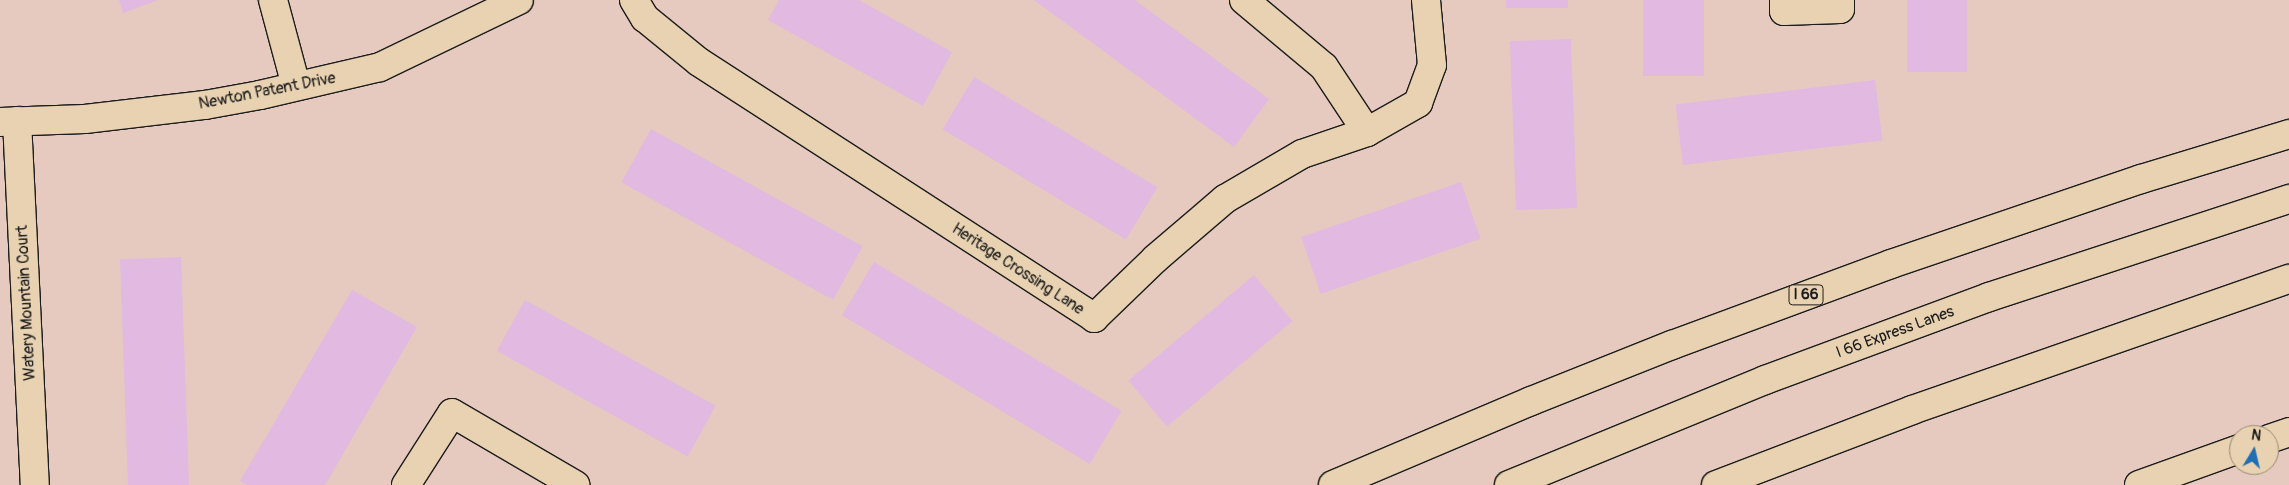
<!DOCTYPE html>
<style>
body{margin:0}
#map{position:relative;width:2289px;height:485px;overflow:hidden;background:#e6cabf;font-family:Pangolin,sans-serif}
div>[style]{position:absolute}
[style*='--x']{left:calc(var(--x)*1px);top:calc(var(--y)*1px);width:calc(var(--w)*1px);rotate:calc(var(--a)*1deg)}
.building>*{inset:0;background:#e1b9e1;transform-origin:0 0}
.roads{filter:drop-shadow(1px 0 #1c1c1c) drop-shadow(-1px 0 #1c1c1c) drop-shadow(0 1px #1c1c1c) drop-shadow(0 -1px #1c1c1c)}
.minor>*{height:28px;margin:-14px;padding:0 14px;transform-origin:14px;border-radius:14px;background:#e8d2b1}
.tertiary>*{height:28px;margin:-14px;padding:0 14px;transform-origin:14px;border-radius:14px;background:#e8d2b1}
.motorway>*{height:28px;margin:-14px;padding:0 14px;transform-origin:14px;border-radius:14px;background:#e8d2b1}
span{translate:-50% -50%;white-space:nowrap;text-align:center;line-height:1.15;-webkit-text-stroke:4px #e8d2b1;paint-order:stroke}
.shield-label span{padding:1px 4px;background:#e8d2b1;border:1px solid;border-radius:4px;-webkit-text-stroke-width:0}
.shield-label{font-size:15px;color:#1c1c1c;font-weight:700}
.street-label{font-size:16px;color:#1c1c1c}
.north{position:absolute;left:2229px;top:425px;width:50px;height:50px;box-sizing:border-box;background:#e8d2b1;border:1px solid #968975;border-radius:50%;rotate:9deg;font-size:14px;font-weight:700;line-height:20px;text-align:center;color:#1c1c1c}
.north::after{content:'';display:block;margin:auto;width:18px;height:22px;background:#1f6fb2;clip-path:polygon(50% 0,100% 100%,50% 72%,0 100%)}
</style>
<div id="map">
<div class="building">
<div style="clip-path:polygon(119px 0,158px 0,123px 13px)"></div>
<div style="clip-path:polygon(779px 0,859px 0,952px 52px,923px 106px,768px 20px)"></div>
<div style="clip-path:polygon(1034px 0,1135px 0,1269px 99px,1234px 147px)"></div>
<div style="left:1506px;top:0;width:62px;height:8px"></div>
<div style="left:1643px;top:0;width:61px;height:76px"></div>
<div style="left:1907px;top:0;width:60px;height:72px"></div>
<div style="left:1571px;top:39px;width:169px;height:61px;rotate:88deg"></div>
<div style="left:974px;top:77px;width:214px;height:61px;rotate:31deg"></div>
<div style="left:1875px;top:80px;width:61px;height:201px;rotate:83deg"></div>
<div style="left:651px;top:129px;width:242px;height:61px;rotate:29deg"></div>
<div style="left:1461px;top:182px;width:60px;height:169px;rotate:71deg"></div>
<div style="left:181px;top:257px;width:228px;height:61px;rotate:88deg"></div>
<div style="left:874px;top:262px;width:289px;height:62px;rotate:31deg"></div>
<div style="left:1254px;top:275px;width:60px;height:164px;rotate:50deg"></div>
<div style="clip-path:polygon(352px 290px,417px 327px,325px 485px,247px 485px,240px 481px)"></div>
<div style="left:525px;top:300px;width:218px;height:58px;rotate:29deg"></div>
</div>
<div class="roads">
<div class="minor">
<div style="--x:273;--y:0;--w:89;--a:75"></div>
<div style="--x:634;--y:0;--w:21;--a:59"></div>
<div style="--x:645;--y:18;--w:70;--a:39.2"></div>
<div style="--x:699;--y:62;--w:471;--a:32.9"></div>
<div style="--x:1094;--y:318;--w:85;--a:-44"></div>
<div style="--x:1155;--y:259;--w:92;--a:-40.6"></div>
<div style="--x:1225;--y:199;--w:89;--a:-30.3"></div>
<div style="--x:1302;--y:154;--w:69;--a:-18.7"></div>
<div style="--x:1367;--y:132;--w:59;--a:-29.6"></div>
<div style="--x:1418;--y:103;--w:40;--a:-69.8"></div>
<div style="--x:1432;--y:65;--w:65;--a:-95.3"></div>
<div style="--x:1244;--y:0;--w:104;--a:39.9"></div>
<div style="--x:1324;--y:67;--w:78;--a:56.5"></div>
<div style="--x:1784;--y:0;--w:11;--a:90"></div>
<div style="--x:1784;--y:11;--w:56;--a:-2"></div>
<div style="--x:1840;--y:9;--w:9;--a:-90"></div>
<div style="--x:17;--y:121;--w:364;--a:87.2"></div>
<div style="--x:406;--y:485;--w:85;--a:-57.4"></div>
<div style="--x:452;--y:413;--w:143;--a:30.3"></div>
</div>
<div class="tertiary">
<div style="--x:0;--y:122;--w:85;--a:-2"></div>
<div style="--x:85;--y:119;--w:121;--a:-6.7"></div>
<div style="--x:205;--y:105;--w:56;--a:-10.3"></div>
<div style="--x:260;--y:95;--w:123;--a:-13.1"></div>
<div style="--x:380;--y:67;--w:154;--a:-25.7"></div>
</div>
<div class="motorway">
<div style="--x:2269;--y:439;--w:21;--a:-19"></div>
<div style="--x:1333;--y:485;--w:215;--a:-23"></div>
<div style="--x:1531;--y:401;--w:152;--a:-21.7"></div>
<div style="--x:1672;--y:345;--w:233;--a:-20.3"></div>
<div style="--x:1891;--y:264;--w:264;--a:-18.8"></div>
<div style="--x:2141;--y:179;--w:155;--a:-16.9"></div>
<div style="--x:1509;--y:485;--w:277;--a:-22.3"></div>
<div style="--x:1765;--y:380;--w:239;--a:-20.3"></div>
<div style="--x:1989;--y:297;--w:316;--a:-18.1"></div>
<div style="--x:1716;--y:485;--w:210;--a:-20.9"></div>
<div style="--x:1912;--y:410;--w:399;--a:-19.2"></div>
<div style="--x:2139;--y:485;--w:106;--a:-19.8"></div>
</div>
</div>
<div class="shield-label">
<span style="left:1806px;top:295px">I 66</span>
</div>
<div class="street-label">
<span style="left:267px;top:91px;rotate:-11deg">Newton Patent Drive</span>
<span style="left:1018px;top:269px;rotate:33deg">Heritage Crossing Lane</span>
<span style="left:26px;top:303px;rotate:-93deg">Watery Mountain Court</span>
<span style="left:1895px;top:332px;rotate:-20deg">I 66 Express Lanes</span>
</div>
<div class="north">N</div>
</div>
